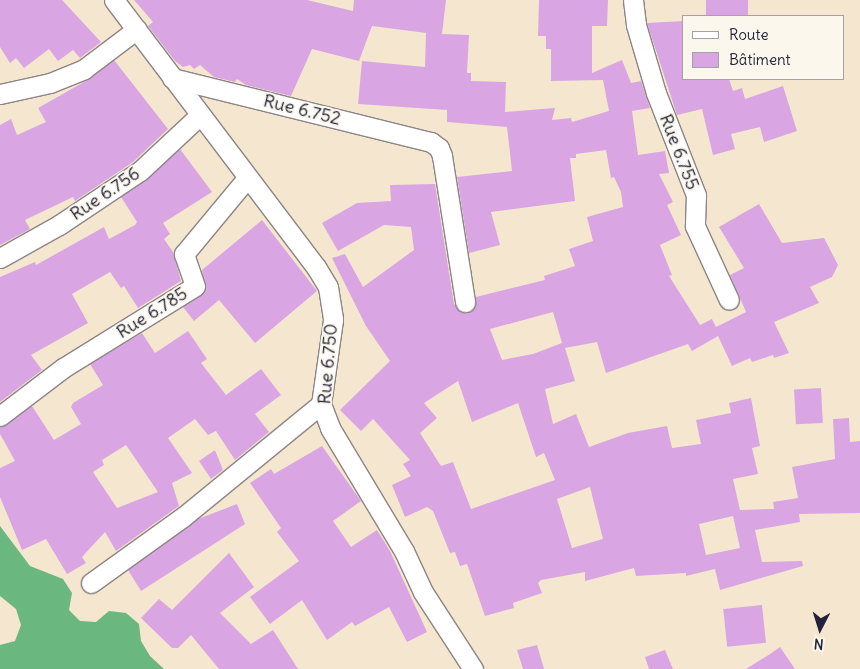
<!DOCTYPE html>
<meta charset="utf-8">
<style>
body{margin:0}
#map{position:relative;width:860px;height:669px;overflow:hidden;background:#f5e7cf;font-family:Delius,sans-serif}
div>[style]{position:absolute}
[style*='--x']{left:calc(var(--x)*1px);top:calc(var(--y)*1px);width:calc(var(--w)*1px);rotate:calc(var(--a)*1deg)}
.forest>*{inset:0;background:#6ab780}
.building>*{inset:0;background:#d9a6e3;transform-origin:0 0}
.roads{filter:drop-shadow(1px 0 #8c8485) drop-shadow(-1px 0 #8c8485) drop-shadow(0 1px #8c8485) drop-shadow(0 -1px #8c8485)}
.minor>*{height:19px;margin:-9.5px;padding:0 9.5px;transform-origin:9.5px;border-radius:9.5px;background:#fff}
span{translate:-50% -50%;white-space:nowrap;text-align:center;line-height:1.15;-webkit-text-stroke:4px #fbf7ec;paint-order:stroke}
.street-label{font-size:18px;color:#22223b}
.legend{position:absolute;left:682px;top:15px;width:162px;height:65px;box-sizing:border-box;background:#fbf7ec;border:1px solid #a4a2a5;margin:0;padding:6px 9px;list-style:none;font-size:15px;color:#22223b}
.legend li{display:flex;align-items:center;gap:10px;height:25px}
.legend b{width:25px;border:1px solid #a4a2a5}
.north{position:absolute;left:795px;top:604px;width:50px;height:50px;-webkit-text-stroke:4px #fbf7ec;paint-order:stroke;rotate:185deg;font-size:14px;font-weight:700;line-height:20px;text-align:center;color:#22223b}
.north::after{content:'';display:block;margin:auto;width:18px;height:22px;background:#22223b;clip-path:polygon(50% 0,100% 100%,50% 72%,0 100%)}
</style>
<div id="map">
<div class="forest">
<div style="clip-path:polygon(0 526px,30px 566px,63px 579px,72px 593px,69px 610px,80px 621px,96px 622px,109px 611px,126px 613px,139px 624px,141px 641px,150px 656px,164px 669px,0 669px,0 645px,15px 641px,21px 625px,16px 609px,0 596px)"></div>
</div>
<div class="building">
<div style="clip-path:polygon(0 0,62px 0,101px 42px,80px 58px,73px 50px,58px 61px,49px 49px,24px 68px,16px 58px,10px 63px,0 47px)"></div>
<div style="clip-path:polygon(evenodd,134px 0,307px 0,353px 11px,354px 0,446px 0,442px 34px,469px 35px,467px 73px,471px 73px,471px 81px,506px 82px,505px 112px,555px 108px,552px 120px,571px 118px,572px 122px,609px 111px,603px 80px,551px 81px,551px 49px,546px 49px,546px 36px,538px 36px,539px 0,608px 0,607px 26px,592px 26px,592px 73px,622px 60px,631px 83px,641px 81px,650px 108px,632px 111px,638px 155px,665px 151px,669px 173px,659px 174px,673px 202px,667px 205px,681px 235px,660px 245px,672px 275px,669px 276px,700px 325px,712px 319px,716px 327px,746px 312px,730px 275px,744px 268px,719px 227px,759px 204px,782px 243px,824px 238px,838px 265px,832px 277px,810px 287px,819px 303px,774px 322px,789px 353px,774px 358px,773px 355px,752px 362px,750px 358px,732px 366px,718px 336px,692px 351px,688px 344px,606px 373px,597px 342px,565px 348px,575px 381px,545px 389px,553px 424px,576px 414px,589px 447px,628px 433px,667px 426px,672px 448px,701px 444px,696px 420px,731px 413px,729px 403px,751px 398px,760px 446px,752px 448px,758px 474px,733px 479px,740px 510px,774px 509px,773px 502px,798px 498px,792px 467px,835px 459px,833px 419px,849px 418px,850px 442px,860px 441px,860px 513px,799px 514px,800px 522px,755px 530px,762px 562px,802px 561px,803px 566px,720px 590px,715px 569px,686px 576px,686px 573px,636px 576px,634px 568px,585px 581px,585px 572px,541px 580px,538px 583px,542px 593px,513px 603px,514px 608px,485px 616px,467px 564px,460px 566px,455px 552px,450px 553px,433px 511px,427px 507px,405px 517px,392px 485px,411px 476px,403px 464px,410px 460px,373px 419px,361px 431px,340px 410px,390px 361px,366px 326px,332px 258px,345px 254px,363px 287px,414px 250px,411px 227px,384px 225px,338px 251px,322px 223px,357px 203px,391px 201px,390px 185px,435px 184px,454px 304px,461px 312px,467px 313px,475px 306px,476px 297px,545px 280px,544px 276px,575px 266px,569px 249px,593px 241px,587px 217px,623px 207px,621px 192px,614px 177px,611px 178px,606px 150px,576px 154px,576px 158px,570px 158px,575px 201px,491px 212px,500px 245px,469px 253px,457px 177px,512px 171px,507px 127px,447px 122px,447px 110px,358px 104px,362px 61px,425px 67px,426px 33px,372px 26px,359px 61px,312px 49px,291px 96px,246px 85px,237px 79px,235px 82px,214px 77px,200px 65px,194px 69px,190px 65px,183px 67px,175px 61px,148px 26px,153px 22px,134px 0,553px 312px,562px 343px,533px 354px,502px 360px,490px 329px,553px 312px,134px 0,458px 381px,472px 422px,518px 403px,536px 457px,544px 453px,555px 480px,471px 509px,453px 462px,441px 466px,420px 433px,437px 418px,424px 403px,458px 381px,134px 0,590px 487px,603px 539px,572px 548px,557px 499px,590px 487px,134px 0,733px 516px,740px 548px,706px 555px,699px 524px,733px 516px)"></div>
<div style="left:706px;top:0;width:42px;height:16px"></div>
<div style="clip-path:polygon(684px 21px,684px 79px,729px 79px,733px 91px,742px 88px,745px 99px,783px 86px,797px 131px,764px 142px,760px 127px,731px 134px,735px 149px,713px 155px,702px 109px,677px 115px,647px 23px)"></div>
<div style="clip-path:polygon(114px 60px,168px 129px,133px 162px,75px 201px,73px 197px,25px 220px,30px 229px,0 245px,0 125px,11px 119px,17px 135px,46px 122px,38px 108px,91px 78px)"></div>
<div style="clip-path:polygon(180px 149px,212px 192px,163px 223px,170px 234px,164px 239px,173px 252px,181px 281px,138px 308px,124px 286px,121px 288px,110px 272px,72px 294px,88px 323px,31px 355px,42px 370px,0 402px,0 277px,35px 262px,36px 265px,104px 227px,109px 239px,135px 225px,137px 222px,121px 197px,148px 179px)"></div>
<div style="clip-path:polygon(262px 220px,317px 291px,255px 343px,219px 300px,194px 321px,183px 307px,205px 292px,202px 270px)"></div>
<div style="clip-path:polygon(evenodd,188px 331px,207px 359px,201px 363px,226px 395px,261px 369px,281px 395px,255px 414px,269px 432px,235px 460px,216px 431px,208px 435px,195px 419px,168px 438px,192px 473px,172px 483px,179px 506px,176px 508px,116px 551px,105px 532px,82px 557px,86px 563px,67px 574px,46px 539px,22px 550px,0 497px,0 468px,15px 461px,0 434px,0 427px,32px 406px,54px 440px,81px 424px,71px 407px,73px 403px,103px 385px,90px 364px,142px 333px,155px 353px,188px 331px,126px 445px,158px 492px,117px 508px,93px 472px,104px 465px,102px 460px,126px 445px)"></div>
<div style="left:821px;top:388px;width:35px;height:27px;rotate:87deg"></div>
<div style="clip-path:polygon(322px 446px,361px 501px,333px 521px,351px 547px,377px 530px,390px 551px,427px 632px,407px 642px,389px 607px,355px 626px,352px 622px,327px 640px,302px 600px,270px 624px,250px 597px,299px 561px,277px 532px,281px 528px,250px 483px,271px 469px,274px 474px)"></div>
<div style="clip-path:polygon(215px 450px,223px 470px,211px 479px,199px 461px)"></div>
<div style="clip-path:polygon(237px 504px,245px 524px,141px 591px,128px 570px,198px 519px)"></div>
<div style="clip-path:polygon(229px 553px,254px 587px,220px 613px,251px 644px,273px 630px,298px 669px,219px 669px,191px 635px,178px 648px,172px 648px,141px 618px,159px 599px,172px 610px)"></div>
<div style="left:762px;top:605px;width:38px;height:39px;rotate:84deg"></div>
<div style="clip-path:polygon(537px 645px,544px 669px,523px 669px,517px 650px)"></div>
<div style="clip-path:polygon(780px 647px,795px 669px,746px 669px,770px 654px)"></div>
<div style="clip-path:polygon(665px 650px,673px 669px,649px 669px,645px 657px)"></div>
</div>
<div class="roads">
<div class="minor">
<div style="--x:114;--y:0;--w:335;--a:52.9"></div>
<div style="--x:316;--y:267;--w:23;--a:59"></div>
<div style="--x:328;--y:287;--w:33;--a:81"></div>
<div style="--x:333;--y:320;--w:85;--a:98.1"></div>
<div style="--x:321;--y:404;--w:26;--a:69"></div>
<div style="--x:330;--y:428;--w:144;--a:59"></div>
<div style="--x:404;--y:551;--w:45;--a:65.1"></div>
<div style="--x:423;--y:592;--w:92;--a:57"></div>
<div style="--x:633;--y:0;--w:25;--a:83"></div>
<div style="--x:636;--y:25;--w:71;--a:73.6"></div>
<div style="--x:656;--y:93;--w:110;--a:68.6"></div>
<div style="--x:696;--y:195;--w:31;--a:92"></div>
<div style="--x:695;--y:226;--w:81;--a:65.3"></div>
<div style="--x:172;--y:78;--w:267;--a:13.9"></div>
<div style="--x:431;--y:142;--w:10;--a:37"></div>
<div style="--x:439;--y:148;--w:9;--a:69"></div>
<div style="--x:442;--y:156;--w:148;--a:81"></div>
<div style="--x:0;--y:94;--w:51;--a:-12.4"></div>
<div style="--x:50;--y:83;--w:37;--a:-22"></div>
<div style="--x:84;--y:69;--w:66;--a:-37"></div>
<div style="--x:0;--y:258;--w:68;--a:-29.2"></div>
<div style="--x:59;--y:225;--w:97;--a:-33.7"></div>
<div style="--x:140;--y:171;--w:81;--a:-43"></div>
<div style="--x:0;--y:416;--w:79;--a:-37.3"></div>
<div style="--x:63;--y:368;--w:155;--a:-31.8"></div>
<div style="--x:195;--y:286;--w:34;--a:-109"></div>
<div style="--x:184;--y:254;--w:99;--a:-50.3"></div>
<div style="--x:91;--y:583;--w:113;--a:-35.7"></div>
<div style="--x:183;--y:517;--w:178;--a:-39.3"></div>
</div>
</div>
<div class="street-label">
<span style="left:302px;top:110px;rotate:14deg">Rue 6.752</span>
<span style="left:679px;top:152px;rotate:69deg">Rue 6.755</span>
<span style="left:105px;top:194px;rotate:-34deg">Rue 6.756</span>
<span style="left:152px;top:313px;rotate:-32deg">Rue 6.785</span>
<span style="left:328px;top:364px;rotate:-85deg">Rue 6.750</span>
</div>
<ul class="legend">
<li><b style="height:6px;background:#fff"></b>Route</li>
<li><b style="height:14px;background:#d9a6e3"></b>Bâtiment</li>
</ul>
<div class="north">N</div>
</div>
